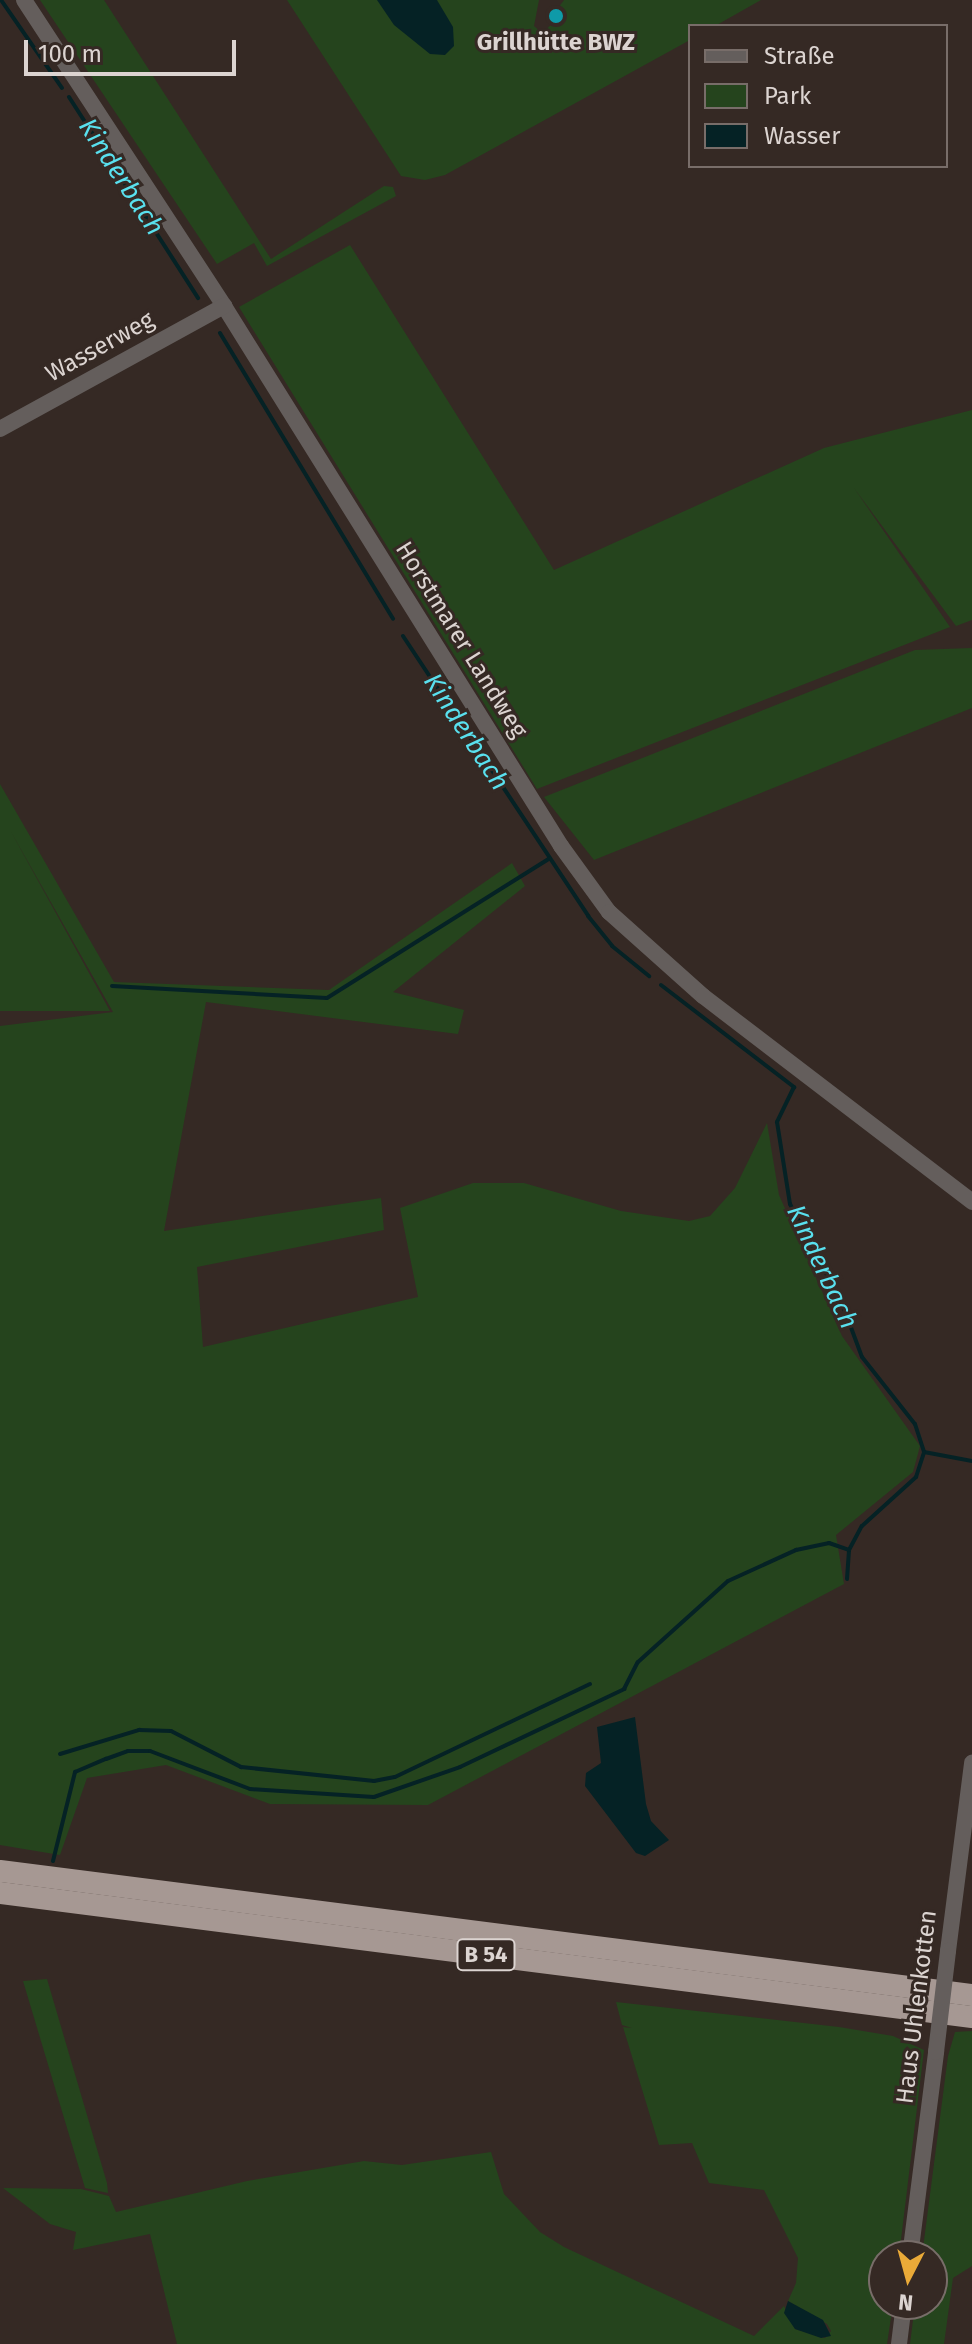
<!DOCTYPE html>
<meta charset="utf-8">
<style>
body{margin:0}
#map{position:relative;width:972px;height:2344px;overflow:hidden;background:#352924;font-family:"Fira Sans",sans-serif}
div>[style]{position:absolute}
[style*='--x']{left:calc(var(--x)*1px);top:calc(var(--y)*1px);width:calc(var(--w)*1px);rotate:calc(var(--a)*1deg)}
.green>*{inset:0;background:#25441d}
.water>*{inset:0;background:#052225}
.stream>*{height:4px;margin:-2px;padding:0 2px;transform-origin:2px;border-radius:2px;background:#052225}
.minor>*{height:16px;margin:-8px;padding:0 8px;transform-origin:8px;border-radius:8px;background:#645e5c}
.trunk>*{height:22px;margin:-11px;padding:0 11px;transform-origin:11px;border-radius:11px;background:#a69893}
.minor-bridge>*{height:16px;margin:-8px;padding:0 8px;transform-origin:8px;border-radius:8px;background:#645e5c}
.dots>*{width:22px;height:22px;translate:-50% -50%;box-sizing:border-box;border:4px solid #352924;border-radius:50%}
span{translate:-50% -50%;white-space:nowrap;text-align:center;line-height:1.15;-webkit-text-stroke:6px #352924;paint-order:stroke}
.shield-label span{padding:2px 6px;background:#352924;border:2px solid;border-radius:6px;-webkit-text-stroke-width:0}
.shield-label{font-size:22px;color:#dcd4d1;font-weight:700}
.poi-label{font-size:24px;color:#dcd4d1;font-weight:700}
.street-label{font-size:24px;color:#dcd4d1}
.water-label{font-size:26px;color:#59e0ee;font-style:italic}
.legend{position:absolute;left:688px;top:24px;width:260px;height:144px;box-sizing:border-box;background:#352924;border:2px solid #786d69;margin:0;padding:10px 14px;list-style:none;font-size:24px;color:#dcd4d1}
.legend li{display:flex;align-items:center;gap:16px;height:40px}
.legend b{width:40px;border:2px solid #786d69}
.north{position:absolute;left:868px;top:2240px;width:80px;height:80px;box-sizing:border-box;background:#352924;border:2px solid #786d69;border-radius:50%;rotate:186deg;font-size:22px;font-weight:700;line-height:32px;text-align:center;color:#dcd4d1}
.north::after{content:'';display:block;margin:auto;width:28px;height:36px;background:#eaaa38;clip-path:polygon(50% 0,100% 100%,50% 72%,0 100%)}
.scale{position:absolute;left:24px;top:40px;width:212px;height:36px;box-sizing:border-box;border:4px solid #dcd4d1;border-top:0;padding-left:10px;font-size:24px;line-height:28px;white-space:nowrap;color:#dcd4d1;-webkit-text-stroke:6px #352924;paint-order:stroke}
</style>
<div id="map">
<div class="green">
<div style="clip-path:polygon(40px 0,104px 0,271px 259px,384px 186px,393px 187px,396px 196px,267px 266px,254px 243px,217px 264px)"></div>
<div style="clip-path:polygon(287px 0,539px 0,534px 26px,542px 33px,556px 20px,565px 21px,566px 14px,555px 12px,564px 0,761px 0,715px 26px,690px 26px,690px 40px,445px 175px,425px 180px,401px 176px)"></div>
<div style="clip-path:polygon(350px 245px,554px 570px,824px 448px,972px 410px,972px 620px,956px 626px,854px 488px,950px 627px,537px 789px,239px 307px)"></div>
<div style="clip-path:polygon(972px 648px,972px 708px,594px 860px,544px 797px,915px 650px)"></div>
<div style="clip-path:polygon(0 784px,114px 982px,329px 990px,512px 863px,525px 886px,393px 992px,464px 1010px,458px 1034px,206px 1002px,164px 1231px,381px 1198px,384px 1230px,197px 1267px,203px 1347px,418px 1297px,400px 1208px,473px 1183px,524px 1183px,621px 1211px,689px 1221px,710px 1216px,735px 1188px,767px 1123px,779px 1195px,842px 1336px,920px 1446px,913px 1472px,836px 1535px,844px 1584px,428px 1805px,270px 1804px,166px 1765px,87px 1778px,60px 1855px,0 1845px,0 1026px,113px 1012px,10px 830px,110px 1011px,0 1011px)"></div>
<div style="clip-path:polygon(47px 1979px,107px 2183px,108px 2193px,85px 2188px,23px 1981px)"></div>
<div style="clip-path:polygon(616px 2002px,839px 2027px,893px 2036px,924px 2050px,899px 2256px,884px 2256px,884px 2304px,893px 2304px,887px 2344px,177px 2344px,150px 2234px,73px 2250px,76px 2232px,50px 2224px,3px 2188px,81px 2189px,109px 2196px,116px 2212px,247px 2181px,364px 2161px,402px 2165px,491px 2152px,504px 2194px,540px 2232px,564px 2247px,754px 2336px,784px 2306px,795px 2329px,825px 2338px,831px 2331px,827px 2324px,788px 2301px,796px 2283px,798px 2258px,764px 2190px,709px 2183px,692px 2143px,659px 2145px,623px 2027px,632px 2028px,622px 2025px)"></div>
<div style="clip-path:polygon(972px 2031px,972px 2266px,953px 2278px,944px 2344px,910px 2344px,915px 2304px,932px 2304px,932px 2256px,922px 2256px,948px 2056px,955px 2032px)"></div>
</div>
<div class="water">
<div style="clip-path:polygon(377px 0,437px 0,453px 27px,454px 46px,445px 55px,430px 54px,394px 25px)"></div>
<div style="clip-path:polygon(635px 1717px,646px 1804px,651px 1821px,669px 1840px,645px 1856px,636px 1853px,585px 1786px,586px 1773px,601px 1763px,597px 1727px)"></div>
<div style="clip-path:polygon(788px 2301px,823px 2320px,831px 2336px,821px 2338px,795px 2329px,784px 2313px)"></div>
</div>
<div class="stream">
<div style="--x:1;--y:0;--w:107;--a:55.3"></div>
<div style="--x:69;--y:97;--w:239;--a:57.3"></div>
<div style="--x:220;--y:333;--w:334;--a:58.8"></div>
<div style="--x:403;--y:636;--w:336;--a:56.5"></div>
<div style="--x:588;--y:916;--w:38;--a:51"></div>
<div style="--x:612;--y:946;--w:48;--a:39"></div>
<div style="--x:661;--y:985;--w:168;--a:37.5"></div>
<div style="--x:794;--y:1087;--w:39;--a:116"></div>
<div style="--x:777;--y:1122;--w:83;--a:81"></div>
<div style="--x:790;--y:1204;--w:115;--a:62.5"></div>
<div style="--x:843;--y:1306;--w:54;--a:69.6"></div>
<div style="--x:862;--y:1357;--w:85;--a:51.7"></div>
<div style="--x:915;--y:1424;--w:29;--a:72"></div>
<div style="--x:924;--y:1452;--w:49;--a:10.6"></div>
<div style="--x:112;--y:986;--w:215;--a:3.2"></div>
<div style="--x:327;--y:998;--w:263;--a:-32.1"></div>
<div style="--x:847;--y:1579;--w:29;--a:-86"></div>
<div style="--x:849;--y:1550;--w:27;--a:-62"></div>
<div style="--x:862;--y:1526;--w:73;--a:-42.2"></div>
<div style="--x:916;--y:1477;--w:26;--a:-72"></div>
<div style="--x:60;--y:1754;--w:83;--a:-16.9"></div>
<div style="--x:139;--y:1730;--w:32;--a:2"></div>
<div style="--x:171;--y:1731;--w:79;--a:27.2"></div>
<div style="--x:241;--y:1767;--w:134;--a:6"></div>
<div style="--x:374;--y:1781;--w:21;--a:-11"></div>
<div style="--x:395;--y:1777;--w:216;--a:-25.5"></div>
<div style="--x:53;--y:1861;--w:92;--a:-76.1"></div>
<div style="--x:75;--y:1772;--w:34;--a:-23"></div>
<div style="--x:106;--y:1759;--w:23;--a:-20"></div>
<div style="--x:128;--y:1751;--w:22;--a:0"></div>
<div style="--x:150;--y:1751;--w:107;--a:20.8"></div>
<div style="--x:250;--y:1789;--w:124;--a:3.7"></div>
<div style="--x:374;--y:1797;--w:91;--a:-19.2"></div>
<div style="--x:460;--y:1767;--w:182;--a:-25.4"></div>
<div style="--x:624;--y:1689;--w:30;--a:-63"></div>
<div style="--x:638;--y:1662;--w:121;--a:-42"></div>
<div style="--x:728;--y:1581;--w:75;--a:-24.5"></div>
<div style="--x:796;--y:1550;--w:34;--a:-12"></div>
<div style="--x:829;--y:1543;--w:21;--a:19"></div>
</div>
<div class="minor">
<div style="--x:24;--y:0;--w:366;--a:56.8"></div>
<div style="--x:224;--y:306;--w:637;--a:58.03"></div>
<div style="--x:561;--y:846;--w:82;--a:54"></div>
<div style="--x:609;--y:912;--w:126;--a:41.8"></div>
<div style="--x:703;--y:996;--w:339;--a:37.4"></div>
<div style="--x:0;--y:429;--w:256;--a:-28.8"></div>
<div style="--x:948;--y:1951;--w:190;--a:-82.7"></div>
<div style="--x:910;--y:2256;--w:206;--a:-82.7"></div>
<div style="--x:899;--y:2344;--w:40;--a:-82.9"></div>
</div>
<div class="trunk">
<div style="--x:0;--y:1871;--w:980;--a:7.27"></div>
<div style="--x:0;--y:1893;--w:980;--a:7.27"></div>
</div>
<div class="minor-bridge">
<div style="--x:936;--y:2052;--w:102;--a:-83.2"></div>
</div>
<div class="dots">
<div style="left:556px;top:16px;background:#0f9aa8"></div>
</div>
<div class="shield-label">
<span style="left:486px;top:1955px">B 54</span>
</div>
<div class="poi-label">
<span style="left:556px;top:43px">Grillhütte BWZ</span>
</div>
<div class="street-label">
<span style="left:100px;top:347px;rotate:-29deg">Wasserweg</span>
<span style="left:461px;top:640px;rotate:58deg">Horstmarer Landweg</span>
<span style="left:917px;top:2007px;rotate:-83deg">Haus Uhlenkotten</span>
</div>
<div class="water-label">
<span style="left:121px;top:177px;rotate:57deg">Kinderbach</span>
<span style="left:466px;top:732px;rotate:57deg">Kinderbach</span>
<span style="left:822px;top:1267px;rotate:65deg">Kinderbach</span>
</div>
<ul class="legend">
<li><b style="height:10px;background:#645e5c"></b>Straße</li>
<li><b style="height:22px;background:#25441d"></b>Park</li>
<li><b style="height:22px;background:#052225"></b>Wasser</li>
</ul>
<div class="north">N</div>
<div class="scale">100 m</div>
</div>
